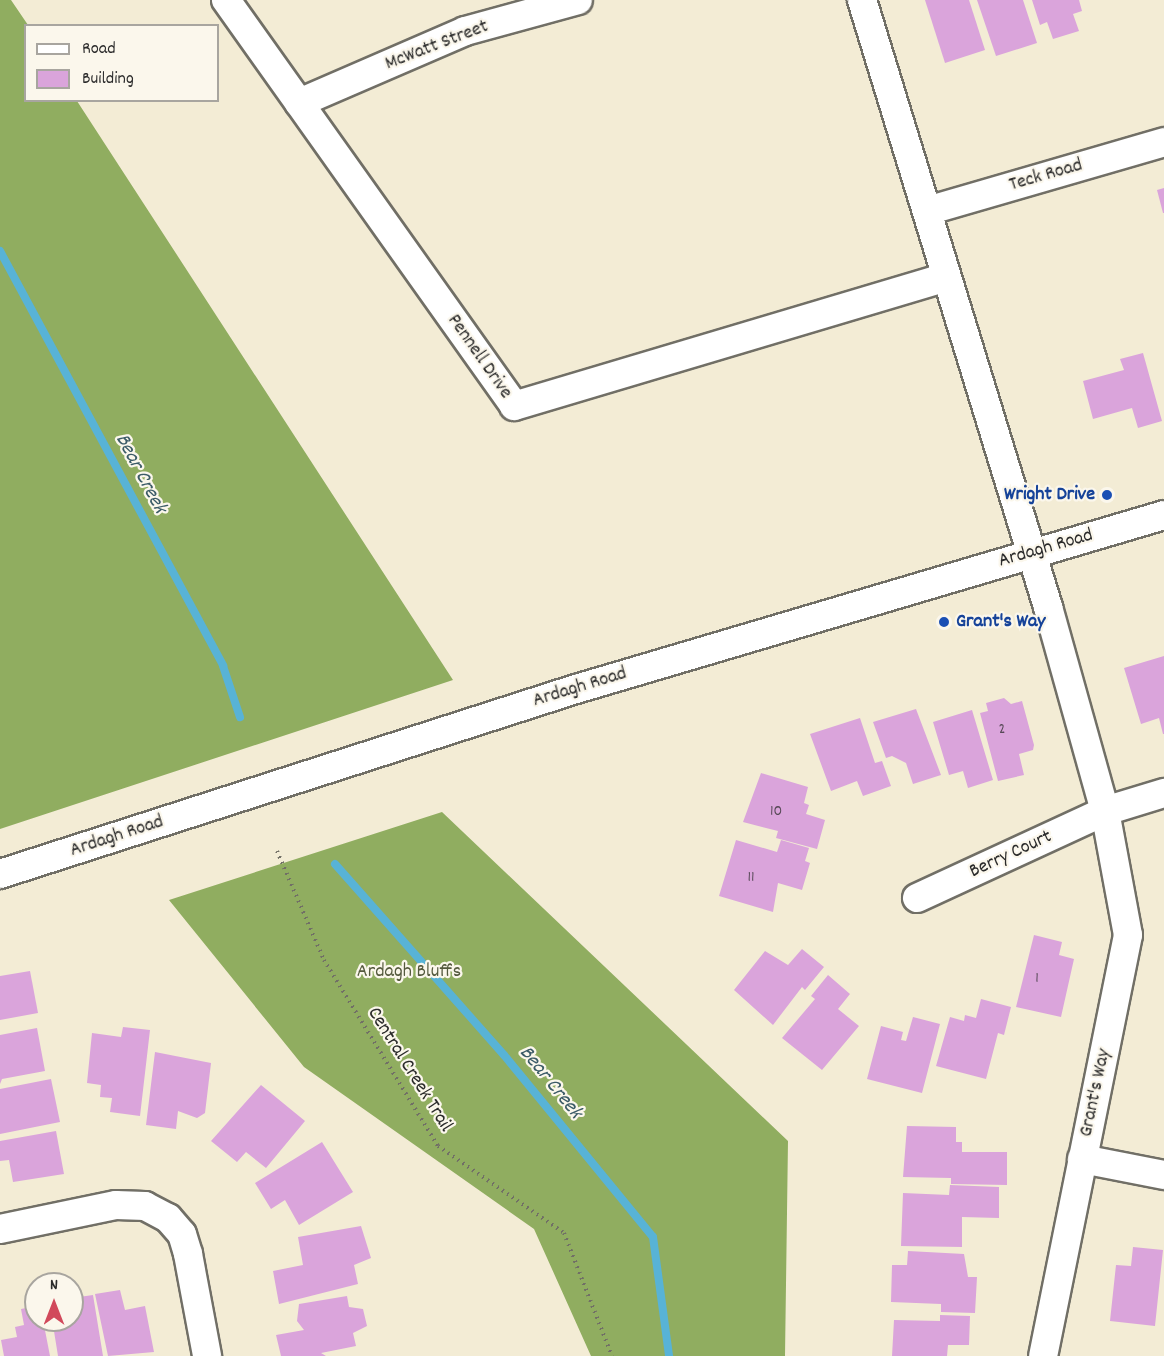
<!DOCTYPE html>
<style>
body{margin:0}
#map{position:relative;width:1164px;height:1356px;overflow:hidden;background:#f3ecd5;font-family:Dekko,sans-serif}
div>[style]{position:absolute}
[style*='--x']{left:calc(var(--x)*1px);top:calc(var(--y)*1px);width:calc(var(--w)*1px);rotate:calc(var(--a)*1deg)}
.forest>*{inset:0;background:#90ad60}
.stream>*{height:8px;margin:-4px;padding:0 4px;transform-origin:4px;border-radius:4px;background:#58b3d6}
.building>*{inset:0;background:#daa4db}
.path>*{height:4px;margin-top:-2px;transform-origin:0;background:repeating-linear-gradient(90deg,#716f66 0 1.5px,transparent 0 6px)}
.roads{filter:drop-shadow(2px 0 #716f66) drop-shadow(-2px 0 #716f66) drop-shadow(0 2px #716f66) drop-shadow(0 -2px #716f66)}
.minor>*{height:28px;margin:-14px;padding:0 14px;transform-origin:14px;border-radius:14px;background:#fff}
.dots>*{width:16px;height:16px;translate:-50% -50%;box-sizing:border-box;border:3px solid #fbf7ec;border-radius:50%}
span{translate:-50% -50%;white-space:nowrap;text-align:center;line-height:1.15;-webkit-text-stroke:4.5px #fbf7ec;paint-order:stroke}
.number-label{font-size:16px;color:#574957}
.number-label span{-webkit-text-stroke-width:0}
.street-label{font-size:20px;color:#2b2b2b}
.transit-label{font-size:20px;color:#164399;font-weight:700}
.right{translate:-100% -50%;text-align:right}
.left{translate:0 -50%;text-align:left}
.park-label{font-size:20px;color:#555a3e}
.water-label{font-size:21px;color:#3b5b67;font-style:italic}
.legend{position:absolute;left:24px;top:24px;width:195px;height:78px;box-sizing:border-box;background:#fbf7ec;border:2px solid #a8a59f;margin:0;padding:8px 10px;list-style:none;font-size:18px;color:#2b2b2b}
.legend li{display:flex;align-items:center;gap:12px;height:30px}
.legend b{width:30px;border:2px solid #a8a59f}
.north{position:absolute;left:24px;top:1272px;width:60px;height:60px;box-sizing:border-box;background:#fbf7ec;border:2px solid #a8a59f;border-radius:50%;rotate:0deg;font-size:16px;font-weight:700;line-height:24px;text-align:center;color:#2b2b2b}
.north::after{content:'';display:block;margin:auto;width:21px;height:27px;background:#d1495b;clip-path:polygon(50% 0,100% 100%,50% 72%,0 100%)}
</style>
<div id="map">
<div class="forest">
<div style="clip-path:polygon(0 0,11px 0,28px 25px,26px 100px,77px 101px,453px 680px,0 829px)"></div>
<div style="clip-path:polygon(442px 812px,788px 1141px,785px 1356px,591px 1356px,534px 1229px,304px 1067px,169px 900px)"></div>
</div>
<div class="stream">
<div style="--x:0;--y:251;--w:471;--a:61.7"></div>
<div style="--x:223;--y:666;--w:54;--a:71.6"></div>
<div style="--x:335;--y:864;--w:255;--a:48.5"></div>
<div style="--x:504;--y:1055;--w:235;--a:50.7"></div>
<div style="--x:653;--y:1237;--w:120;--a:82.3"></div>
</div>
<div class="building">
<div style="clip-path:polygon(925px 0,969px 0,985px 50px,945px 63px)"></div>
<div style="clip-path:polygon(977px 0,1023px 0,1037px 43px,996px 56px)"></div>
<div style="clip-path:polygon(1032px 0,1079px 0,1082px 11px,1073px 14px,1079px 31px,1053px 39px,1047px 22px,1040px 25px)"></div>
<div style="clip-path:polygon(1164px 188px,1164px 213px,1163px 213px,1157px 190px)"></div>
<div style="clip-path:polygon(1143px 353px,1162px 421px,1138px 428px,1132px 408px,1093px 419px,1083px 381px,1124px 370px,1120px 359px)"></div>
<div style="clip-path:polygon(1164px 656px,1164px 734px,1163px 734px,1159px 718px,1141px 724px,1124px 668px)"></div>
<div style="clip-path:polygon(1004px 698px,1011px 704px,1022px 701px,1034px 745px,1033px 750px,1019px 754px,1024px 775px,998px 781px,980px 713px,988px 711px,986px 703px)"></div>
<div style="clip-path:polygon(916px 709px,941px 775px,913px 784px,906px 763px,892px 756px,886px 758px,873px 722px)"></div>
<div style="clip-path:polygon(972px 710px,993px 780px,968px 788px,963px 771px,949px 775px,933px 722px)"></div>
<div style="clip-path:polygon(860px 718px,875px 763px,882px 761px,891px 786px,863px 796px,857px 781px,831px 791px,810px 734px)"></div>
<div style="clip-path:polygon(761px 773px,808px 787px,804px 803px,809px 805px,806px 814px,825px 820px,817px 849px,776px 838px,778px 831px,743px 822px)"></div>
<div style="clip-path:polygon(736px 840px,777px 852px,781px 840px,809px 848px,805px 861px,810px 863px,802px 890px,778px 883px,773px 912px,719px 896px)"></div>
<div style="clip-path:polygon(1034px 935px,1062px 942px,1059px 955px,1074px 959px,1061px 1017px,1016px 1007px)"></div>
<div style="clip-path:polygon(802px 949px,824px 967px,805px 990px,802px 987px,773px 1025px,734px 990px,765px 951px,788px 965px)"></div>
<div style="clip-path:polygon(30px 971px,38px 1013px,0 1020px,0 976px)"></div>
<div style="clip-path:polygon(828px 975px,850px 994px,838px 1009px,859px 1026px,822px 1070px,782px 1038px,815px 999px,811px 996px)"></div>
<div style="clip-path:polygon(981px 999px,1011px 1007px,1004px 1035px,998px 1033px,986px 1079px,936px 1066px,950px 1017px,964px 1021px,965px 1015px,976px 1018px)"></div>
<div style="clip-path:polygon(913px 1017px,940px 1024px,922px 1093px,867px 1079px,881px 1026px,903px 1032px,901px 1040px,906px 1041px)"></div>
<div style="clip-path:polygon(123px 1027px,150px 1030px,140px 1116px,110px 1112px,112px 1098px,100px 1097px,101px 1085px,87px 1083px,92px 1033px,121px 1037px)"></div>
<div style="clip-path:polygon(37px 1028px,45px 1071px,2px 1079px,0 1084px,0 1035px)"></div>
<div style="clip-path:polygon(155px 1052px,211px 1063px,205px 1113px,197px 1118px,178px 1111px,176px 1129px,146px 1125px)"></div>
<div style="clip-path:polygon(51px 1079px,60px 1122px,0 1134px,0 1089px)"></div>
<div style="clip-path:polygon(261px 1085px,305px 1121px,266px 1168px,246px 1152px,237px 1162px,211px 1141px)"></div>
<div style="clip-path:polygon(907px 1126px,956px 1127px,956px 1142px,962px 1142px,962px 1152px,1007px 1152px,1007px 1185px,951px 1184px,951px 1178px,903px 1177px)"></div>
<div style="clip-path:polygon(56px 1131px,64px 1174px,13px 1182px,9px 1160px,0 1161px,0 1141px)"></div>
<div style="clip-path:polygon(322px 1142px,353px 1192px,299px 1225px,285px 1200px,271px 1209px,255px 1183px)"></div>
<div style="clip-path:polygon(950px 1185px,999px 1187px,999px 1218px,962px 1217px,962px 1247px,901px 1246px,903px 1193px,949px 1195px)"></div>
<div style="clip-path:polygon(361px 1226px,371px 1258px,354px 1265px,358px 1284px,279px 1304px,273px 1271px,303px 1265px,298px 1237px)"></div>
<div style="clip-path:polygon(1133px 1247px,1163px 1250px,1155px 1326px,1110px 1321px,1116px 1265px,1131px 1266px)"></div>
<div style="clip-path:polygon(908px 1251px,964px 1254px,968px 1277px,977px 1277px,975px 1313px,941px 1312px,941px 1304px,891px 1302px,892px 1265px,907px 1265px)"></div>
<div style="clip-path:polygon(120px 1290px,125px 1310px,145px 1306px,154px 1352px,108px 1356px,95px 1294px)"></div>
<div style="clip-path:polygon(93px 1295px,103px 1356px,58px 1356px,53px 1325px,76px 1321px,72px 1298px)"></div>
<div style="clip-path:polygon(347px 1296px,349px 1307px,363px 1309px,367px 1326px,353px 1333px,356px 1346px,321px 1353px,326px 1356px,281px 1356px,276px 1335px,304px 1330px,297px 1321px,299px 1304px)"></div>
<div style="clip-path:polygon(36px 1306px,36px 1320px,43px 1320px,50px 1356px,4px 1356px,1px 1340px,17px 1337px,15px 1327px,24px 1325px,21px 1309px)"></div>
<div style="clip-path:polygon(940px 1315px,970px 1316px,969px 1345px,948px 1345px,947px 1356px,892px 1356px,894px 1320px,940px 1321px)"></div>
</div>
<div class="path">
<div style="--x:277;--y:851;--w:119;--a:66.7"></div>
<div style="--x:324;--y:960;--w:218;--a:58.5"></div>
<div style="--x:438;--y:1146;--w:153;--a:34.6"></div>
<div style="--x:564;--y:1233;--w:132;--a:68.7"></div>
</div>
<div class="roads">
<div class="minor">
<div style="--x:226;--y:0;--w:498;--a:54.6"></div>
<div style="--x:514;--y:406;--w:449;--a:-16.6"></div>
<div style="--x:862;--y:0;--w:635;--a:72.96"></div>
<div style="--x:1048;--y:607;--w:212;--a:74.4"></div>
<div style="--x:1105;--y:811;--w:126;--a:79.5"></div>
<div style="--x:1128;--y:935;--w:429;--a:101.4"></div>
<div style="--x:299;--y:103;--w:181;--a:-23.4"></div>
<div style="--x:465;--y:31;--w:117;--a:-15.3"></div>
<div style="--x:927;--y:211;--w:247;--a:-16.2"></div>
<div style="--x:0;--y:874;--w:605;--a:-17.81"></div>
<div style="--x:576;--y:689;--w:613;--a:-16.48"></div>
<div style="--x:917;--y:898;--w:207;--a:-24.8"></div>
<div style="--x:1105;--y:811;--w:62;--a:-17"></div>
<div style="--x:1082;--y:1159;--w:84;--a:11"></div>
<div style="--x:0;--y:1229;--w:118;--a:-11.7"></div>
<div style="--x:116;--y:1205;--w:29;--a:2"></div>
<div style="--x:145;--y:1206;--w:26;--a:28"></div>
<div style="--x:168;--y:1218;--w:21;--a:49"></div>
<div style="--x:182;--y:1234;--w:21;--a:73"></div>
<div style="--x:188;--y:1254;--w:104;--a:79.4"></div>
</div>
</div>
<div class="dots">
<div style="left:1107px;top:495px;background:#1a4fb4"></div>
<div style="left:944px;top:622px;background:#1a4fb4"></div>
</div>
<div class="number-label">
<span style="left:1002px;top:730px">2</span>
<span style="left:776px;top:812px">10</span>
<span style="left:751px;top:878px">11</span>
<span style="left:1037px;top:979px">1</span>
</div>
<div class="street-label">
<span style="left:437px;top:46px;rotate:-21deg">McWatt Street</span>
<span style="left:1046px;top:176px;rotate:-16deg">Teck Road</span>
<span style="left:479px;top:357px;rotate:55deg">Pennell Drive</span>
<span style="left:1046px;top:549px;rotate:-16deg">Ardagh Road</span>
<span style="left:580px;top:688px;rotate:-17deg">Ardagh Road</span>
<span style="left:117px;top:837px;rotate:-18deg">Ardagh Road</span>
<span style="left:1011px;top:855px;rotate:-25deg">Berry Court</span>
<span style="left:409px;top:1070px;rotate:58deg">Central Creek Trail</span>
<span style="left:1096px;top:1093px;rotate:-78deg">Grant's Way</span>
</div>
<div class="transit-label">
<span class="right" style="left:1095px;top:495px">Wright Drive</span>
<span class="left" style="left:956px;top:622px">Grant's Way</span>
</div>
<div class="park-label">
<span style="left:409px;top:972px">Ardagh Bluffs</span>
</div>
<div class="water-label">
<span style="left:140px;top:474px;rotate:62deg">Bear Creek</span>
<span style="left:550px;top:1083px;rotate:51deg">Bear Creek</span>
</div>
<ul class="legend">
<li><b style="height:8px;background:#fff"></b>Road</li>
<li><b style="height:16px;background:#daa4db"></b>Building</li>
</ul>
<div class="north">N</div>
</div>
